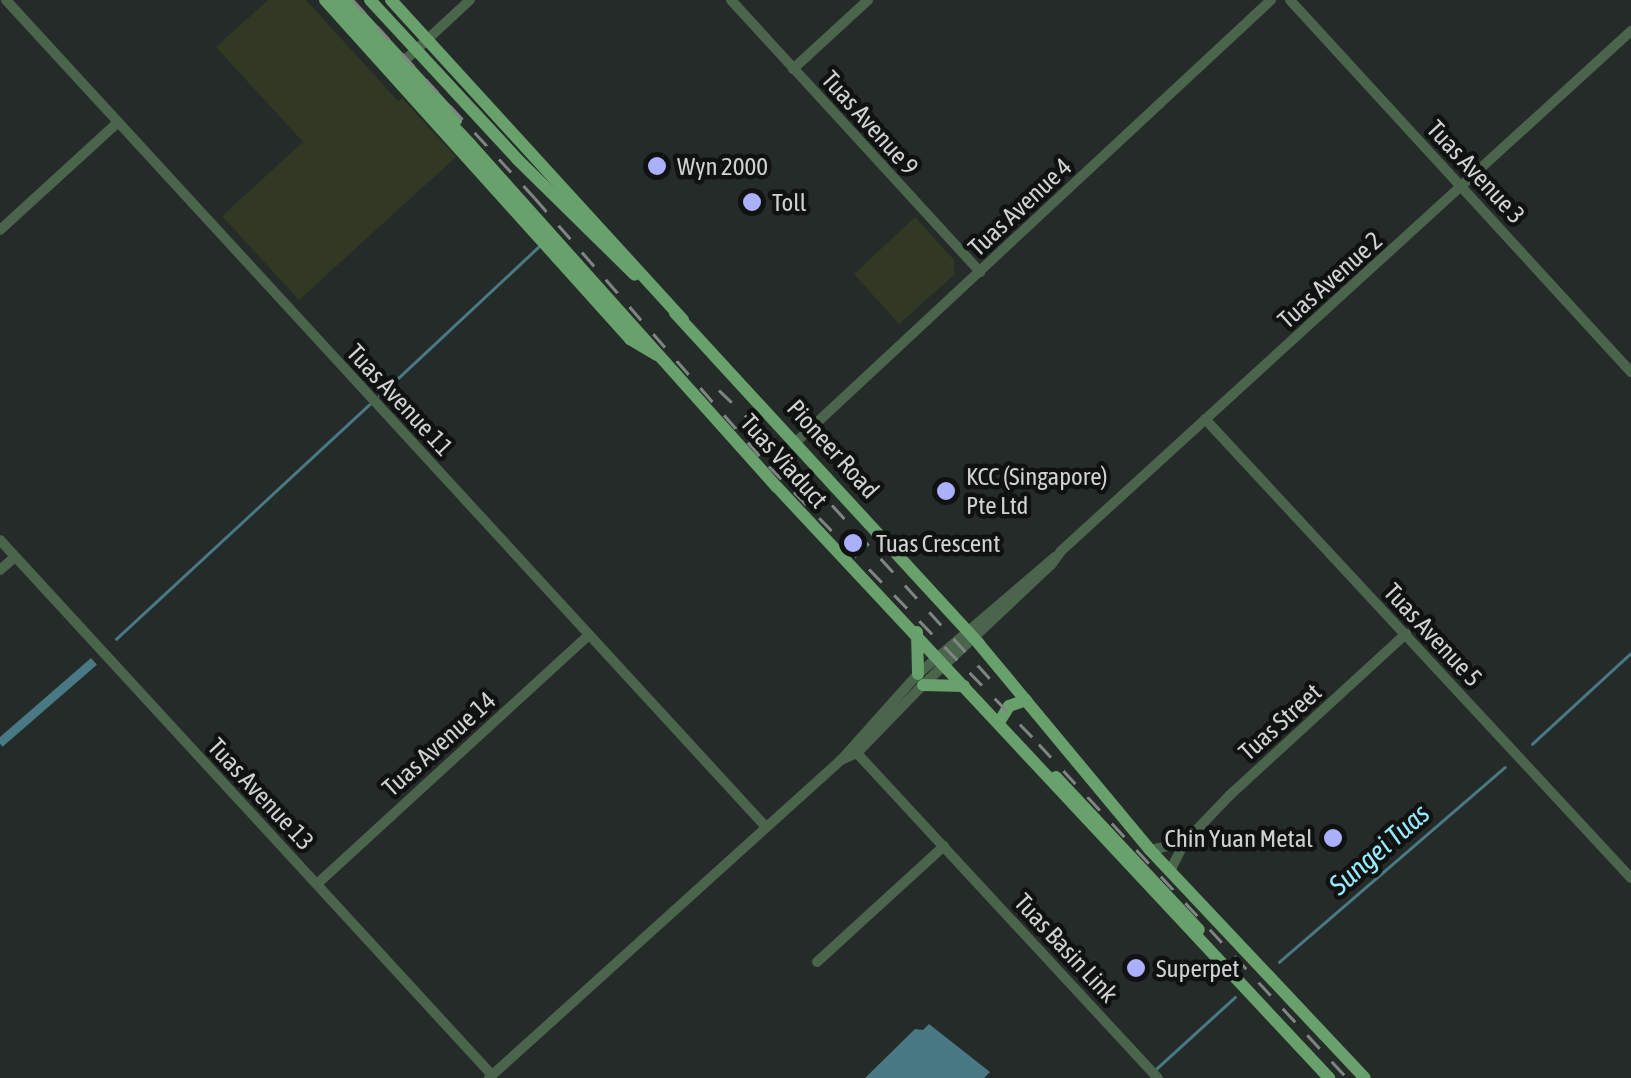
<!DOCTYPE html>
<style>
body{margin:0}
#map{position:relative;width:1631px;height:1078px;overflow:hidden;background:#242b28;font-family:"Asap Condensed",sans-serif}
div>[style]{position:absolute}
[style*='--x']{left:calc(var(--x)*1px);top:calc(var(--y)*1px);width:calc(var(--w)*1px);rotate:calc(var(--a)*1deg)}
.green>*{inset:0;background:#313824}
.water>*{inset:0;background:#487984;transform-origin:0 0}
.stream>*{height:2.5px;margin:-1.25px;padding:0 1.25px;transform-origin:1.25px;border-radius:1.25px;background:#487984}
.minor>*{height:10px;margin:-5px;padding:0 5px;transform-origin:5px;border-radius:5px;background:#4a654c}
.major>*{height:12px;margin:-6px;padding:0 6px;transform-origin:6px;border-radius:6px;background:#68a16c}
.rail>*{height:2.5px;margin-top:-1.25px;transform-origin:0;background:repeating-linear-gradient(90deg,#808583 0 18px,transparent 0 36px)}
.major-bridge>*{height:12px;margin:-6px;padding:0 6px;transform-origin:6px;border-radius:6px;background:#68a16c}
.dots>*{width:28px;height:28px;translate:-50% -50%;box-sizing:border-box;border:5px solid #101211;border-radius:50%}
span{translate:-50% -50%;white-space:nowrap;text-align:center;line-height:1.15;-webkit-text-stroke:9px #101211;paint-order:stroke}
.street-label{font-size:25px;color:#ced2d0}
.poi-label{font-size:25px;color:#ced2d0}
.left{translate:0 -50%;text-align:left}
.right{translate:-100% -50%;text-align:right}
.water-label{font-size:28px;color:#95eafd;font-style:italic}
</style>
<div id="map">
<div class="green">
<div style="clip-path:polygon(268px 0,306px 0,398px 101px,402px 98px,456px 157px,299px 300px,222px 216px,303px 142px,216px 47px)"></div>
<div style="clip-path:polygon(915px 217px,954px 260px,954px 275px,899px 324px,854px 274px)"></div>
</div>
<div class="water">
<div style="left:91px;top:658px;width:9px;height:125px;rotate:49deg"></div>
<div style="clip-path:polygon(929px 1024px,990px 1072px,984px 1078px,849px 1078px,865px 1078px,915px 1029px,923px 1030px)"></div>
</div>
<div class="stream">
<div style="--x:379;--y:396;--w:218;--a:-43.1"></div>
<div style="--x:116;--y:639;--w:345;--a:-42.8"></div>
<div style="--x:1532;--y:744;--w:134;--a:-42.6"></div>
<div style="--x:1279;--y:962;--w:298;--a:-40.8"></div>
<div style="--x:1155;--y:1070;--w:108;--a:-42.4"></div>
</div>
<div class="minor">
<div style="--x:6;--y:0;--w:1122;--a:47.42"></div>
<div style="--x:731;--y:0;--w:369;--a:47.5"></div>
<div style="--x:1290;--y:0;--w:505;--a:47.49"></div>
<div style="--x:403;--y:62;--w:91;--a:-42.8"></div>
<div style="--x:793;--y:69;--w:102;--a:-42.6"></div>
<div style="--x:0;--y:230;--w:159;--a:-42.4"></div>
<div style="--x:1205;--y:419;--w:626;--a:47.14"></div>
<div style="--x:796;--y:442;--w:649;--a:-42.94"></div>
<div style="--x:0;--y:540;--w:727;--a:47.4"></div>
<div style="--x:0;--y:570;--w:20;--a:-41"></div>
<div style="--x:854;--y:750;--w:447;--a:47.2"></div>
<div style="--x:841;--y:760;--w:17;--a:-24"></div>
<div style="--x:857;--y:753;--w:95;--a:-45.9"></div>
<div style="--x:923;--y:685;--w:175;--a:-43.2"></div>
<div style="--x:1051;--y:565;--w:17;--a:-54"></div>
<div style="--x:1061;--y:551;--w:772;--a:-42.37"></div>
<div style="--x:1150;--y:850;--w:35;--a:-12"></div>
<div style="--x:1170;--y:871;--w:33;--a:-63"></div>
<div style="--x:1185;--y:842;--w:65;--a:-46.2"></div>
<div style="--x:1230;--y:795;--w:239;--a:-42.5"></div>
<div style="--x:317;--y:884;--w:369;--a:-42.5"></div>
<div style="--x:817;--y:962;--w:172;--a:-42.4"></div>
<div style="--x:489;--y:1078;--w:474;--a:-42.1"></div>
<div style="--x:841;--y:760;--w:115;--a:-48.2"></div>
<div style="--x:918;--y:674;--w:180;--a:-40.5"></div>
</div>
<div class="major">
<div style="--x:325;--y:0;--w:456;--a:48"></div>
<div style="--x:630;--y:339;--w:31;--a:31"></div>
<div style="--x:346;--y:0;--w:163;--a:47.5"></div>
<div style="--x:370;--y:0;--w:217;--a:47.2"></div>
<div style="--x:517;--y:159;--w:165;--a:44.5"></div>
<div style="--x:675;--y:313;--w:449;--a:47.4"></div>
<div style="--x:979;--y:644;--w:268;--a:50.3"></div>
<div style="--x:1150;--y:850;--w:313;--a:46.7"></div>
<div style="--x:917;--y:632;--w:42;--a:88.6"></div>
<div style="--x:923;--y:685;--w:41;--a:1.4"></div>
<div style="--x:1001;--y:719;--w:15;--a:-58"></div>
<div style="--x:1009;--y:706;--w:18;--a:-19"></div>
<div style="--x:1056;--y:777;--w:209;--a:46.9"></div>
</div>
<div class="rail">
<div style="--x:353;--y:0;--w:269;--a:47.4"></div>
<div style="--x:535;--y:198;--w:356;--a:48.9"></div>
<div style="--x:769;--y:466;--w:388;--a:45.8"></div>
<div style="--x:1039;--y:744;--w:454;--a:47.3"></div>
<div style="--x:719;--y:390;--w:90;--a:43.6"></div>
<div style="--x:784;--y:452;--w:315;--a:47.7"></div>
</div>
<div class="major-bridge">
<div style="--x:334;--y:0;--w:198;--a:46.6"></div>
<div style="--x:470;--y:144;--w:460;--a:48.2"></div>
<div style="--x:777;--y:487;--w:809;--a:46.95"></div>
<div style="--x:391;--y:0;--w:433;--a:47.6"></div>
</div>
<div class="dots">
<div style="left:657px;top:166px;background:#aab0fb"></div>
<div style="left:752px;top:202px;background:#aab0fb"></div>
<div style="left:946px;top:491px;background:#aab0fb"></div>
<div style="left:853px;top:543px;background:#aab0fb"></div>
<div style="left:1333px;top:838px;background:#aab0fb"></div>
<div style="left:1136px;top:968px;background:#aab0fb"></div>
</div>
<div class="street-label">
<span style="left:870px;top:123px;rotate:48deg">Tuas Avenue 9</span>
<span style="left:1476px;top:172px;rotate:47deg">Tuas Avenue 3</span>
<span style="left:1020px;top:207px;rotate:-43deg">Tuas Avenue 4</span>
<span style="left:1330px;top:280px;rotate:-42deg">Tuas Avenue 2</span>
<span style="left:400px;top:400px;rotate:47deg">Tuas Avenue 11</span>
<span style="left:833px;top:449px;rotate:48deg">Pioneer Road</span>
<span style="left:784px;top:461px;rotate:48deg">Tuas Viaduct</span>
<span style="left:1433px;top:635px;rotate:47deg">Tuas Avenue 5</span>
<span style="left:1280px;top:722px;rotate:-42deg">Tuas Street</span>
<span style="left:439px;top:744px;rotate:-42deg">Tuas Avenue 14</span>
<span style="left:261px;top:794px;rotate:47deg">Tuas Avenue 13</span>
<span style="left:1066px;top:948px;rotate:47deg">Tuas Basin Link</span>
</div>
<div class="poi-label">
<span class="left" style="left:677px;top:166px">Wyn 2000</span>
<span class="left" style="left:772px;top:202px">Toll</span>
<span class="left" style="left:966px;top:491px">KCC (Singapore)<br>Pte Ltd</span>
<span class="left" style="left:876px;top:543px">Tuas Crescent</span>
<span class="right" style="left:1313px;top:838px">Chin Yuan Metal</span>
<span class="left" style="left:1156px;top:968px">Superpet</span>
</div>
<div class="water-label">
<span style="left:1379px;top:849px;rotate:-41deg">Sungei Tuas</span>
</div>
</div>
